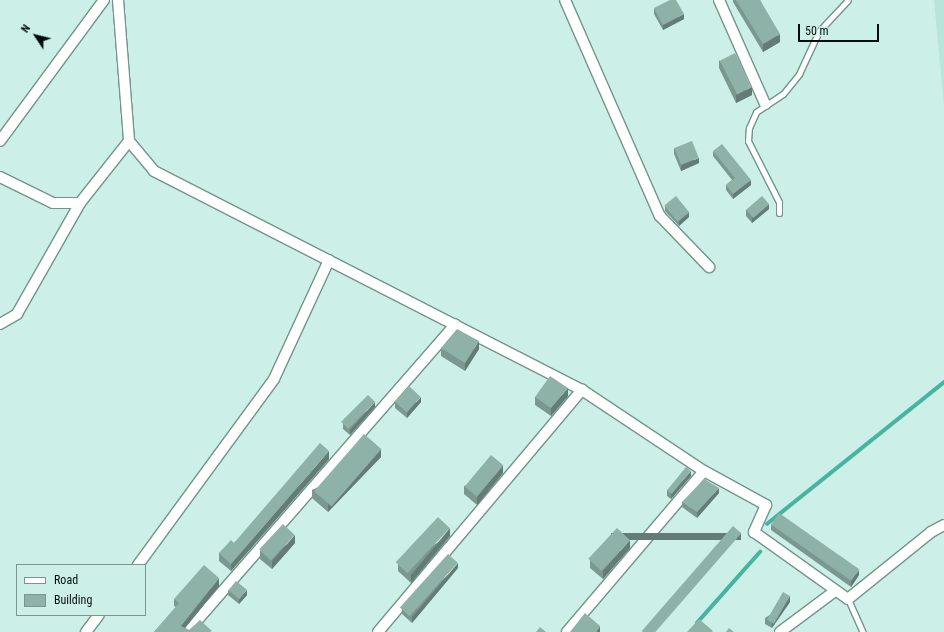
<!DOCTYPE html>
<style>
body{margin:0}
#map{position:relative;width:944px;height:632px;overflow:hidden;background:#ccefe7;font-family:"Roboto Condensed",sans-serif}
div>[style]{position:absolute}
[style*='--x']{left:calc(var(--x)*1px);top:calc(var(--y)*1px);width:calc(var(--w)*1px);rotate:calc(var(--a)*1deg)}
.built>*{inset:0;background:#b8e5da}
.stream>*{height:3.5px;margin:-1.75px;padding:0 1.75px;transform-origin:1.75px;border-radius:1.75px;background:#46b4a0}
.roads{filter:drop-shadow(1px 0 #72948c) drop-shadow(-1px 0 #72948c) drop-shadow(0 1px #72948c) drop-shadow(0 -1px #72948c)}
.lane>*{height:5px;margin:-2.5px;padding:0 2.5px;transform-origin:2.5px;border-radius:2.5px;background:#fff}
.street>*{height:10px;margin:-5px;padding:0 5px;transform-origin:5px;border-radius:5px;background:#fff}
.wall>*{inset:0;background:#7a9890}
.shaded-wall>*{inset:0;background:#637c76;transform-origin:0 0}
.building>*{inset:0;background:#8eb1a8;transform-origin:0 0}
span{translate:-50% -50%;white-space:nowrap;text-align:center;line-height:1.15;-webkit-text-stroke:3.5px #ccefe7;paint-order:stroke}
.legend{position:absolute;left:16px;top:564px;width:130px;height:52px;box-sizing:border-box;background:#ccefe7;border:1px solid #7c958f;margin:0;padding:5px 7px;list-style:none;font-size:12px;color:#030e0b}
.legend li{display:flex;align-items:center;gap:8px;height:20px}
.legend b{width:20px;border:1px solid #7c958f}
.north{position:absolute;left:16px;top:16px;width:40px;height:40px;-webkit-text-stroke:3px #ccefe7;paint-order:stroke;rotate:305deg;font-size:11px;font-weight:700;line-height:16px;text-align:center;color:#030e0b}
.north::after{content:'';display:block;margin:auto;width:14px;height:18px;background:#030e0b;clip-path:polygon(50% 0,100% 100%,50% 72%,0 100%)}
.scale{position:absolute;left:798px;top:24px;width:81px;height:18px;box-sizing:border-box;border:2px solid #030e0b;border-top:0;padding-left:5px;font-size:12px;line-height:14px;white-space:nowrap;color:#030e0b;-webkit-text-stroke:3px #ccefe7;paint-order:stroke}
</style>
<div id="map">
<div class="built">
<div style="clip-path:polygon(934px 0,944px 0,944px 106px)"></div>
</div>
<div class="stream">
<div style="--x:767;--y:524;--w:227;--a:-38.7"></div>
<div style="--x:697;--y:623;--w:95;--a:-48.4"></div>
</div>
<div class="roads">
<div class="lane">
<div style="--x:779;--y:213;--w:11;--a:-90"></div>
<div style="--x:779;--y:202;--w:68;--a:-116.9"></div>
<div style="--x:748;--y:141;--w:13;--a:-86"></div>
<div style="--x:749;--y:128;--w:17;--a:-66"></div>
<div style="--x:756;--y:112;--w:32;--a:-34"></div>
<div style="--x:783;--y:94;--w:26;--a:-51"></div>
<div style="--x:799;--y:74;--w:47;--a:-65.1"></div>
<div style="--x:819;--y:31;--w:42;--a:-46.9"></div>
<div style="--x:848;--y:599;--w:36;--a:66"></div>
</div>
<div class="street">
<div style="--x:118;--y:0;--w:141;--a:85.5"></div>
<div style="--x:129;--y:141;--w:39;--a:50"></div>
<div style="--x:154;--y:171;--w:481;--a:27.1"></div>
<div style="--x:582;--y:390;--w:146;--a:33.6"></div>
<div style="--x:704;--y:471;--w:71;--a:28.7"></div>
<div style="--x:766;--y:505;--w:30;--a:114"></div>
<div style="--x:754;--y:532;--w:115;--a:35.5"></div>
<div style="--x:848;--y:599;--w:107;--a:-38.9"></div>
<div style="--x:931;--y:532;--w:15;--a:-28"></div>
<div style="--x:565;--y:0;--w:236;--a:66.3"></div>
<div style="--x:660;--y:216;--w:71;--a:46.1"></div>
<div style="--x:719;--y:0;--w:114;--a:66.1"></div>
<div style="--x:0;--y:141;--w:175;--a:-53.6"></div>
<div style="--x:0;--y:177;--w:59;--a:26.1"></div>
<div style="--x:53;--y:203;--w:27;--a:0"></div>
<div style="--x:0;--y:324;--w:20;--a:-30"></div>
<div style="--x:17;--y:314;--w:128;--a:-60.4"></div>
<div style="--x:80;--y:203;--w:79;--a:-51.7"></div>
<div style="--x:138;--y:565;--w:230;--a:-53.8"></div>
<div style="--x:274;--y:379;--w:131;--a:-65.2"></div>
<div style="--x:86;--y:632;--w:21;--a:-53"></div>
<div style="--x:187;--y:632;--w:408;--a:-48.9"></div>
<div style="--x:378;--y:632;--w:317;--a:-49.9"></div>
<div style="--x:567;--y:632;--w:211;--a:-49.6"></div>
<div style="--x:780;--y:632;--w:69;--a:-36.7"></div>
</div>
</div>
<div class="wall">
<div style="clip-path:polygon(733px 0,760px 0,780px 42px,763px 52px,733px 2px)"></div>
<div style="clip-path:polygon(654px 8px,684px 19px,663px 30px,654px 14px)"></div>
<div style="clip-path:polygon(719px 60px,752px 95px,736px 103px,719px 68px)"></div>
<div style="clip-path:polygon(674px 148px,699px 163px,681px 171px,674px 154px)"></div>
<div style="clip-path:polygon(713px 151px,751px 185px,733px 199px,726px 190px,726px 185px,732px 180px,713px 156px)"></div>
<div style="clip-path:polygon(665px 206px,689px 217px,679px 226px,665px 211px)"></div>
<div style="clip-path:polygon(769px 209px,752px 223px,746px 216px,746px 210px)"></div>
<div style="clip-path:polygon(441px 348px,479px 349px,465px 371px,441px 356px)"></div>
<div style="clip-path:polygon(568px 396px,551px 416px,535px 405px,535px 397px)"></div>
<div style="clip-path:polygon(395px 402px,421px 402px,407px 418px,395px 408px)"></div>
<div style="clip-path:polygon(375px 407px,350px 435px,343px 429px,343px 423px)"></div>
<div style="clip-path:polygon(381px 457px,328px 512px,312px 498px,312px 490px)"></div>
<div style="clip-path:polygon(329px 459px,231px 571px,219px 561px,219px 553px,234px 543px)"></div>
<div style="clip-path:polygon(503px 473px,477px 505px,464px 494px,464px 486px)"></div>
<div style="clip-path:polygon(691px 476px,671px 499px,667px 496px,667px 490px)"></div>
<div style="clip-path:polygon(719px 493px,697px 518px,682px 507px,682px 502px)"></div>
<div style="clip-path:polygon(771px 524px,859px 575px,851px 587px,771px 530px)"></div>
<div style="clip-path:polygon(450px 536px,411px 583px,398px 571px,398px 564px)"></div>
<div style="clip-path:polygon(295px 543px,272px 569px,260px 559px,260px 551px)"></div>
<div style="clip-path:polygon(630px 548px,603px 579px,590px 568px,590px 560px)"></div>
<div style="clip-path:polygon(458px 568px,412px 623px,402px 614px,402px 609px)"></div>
<div style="clip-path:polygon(219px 586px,185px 628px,189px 630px,212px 632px,154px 632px,176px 607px,174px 606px,174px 599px)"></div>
<div style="clip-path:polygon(228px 590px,247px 595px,239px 604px,228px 595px)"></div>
<div style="clip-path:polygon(790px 602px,772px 628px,765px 624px,765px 618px)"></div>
</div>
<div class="shaded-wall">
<div style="clip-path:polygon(684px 14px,684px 19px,663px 30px,663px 25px)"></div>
<div style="clip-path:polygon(780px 34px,780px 42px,763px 52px,763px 44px)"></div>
<div style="clip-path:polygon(752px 87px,752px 95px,736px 103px,736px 95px)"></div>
<div style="clip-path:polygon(699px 158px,699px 163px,681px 171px,681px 165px)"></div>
<div style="clip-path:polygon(751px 180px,751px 185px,733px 199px,733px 194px)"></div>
<div style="clip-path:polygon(769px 204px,769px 209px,752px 223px,752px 218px)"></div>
<div style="clip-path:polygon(689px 212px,689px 217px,679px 226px,679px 221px)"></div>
<div style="clip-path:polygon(479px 341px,479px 349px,465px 371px,465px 363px)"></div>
<div style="clip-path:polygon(568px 388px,568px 396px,551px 416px,551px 408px)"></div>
<div style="clip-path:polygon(421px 397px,421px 402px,407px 418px,407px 413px)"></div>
<div style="clip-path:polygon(375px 402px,375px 407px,350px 435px,350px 430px)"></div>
<div style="clip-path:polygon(381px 449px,381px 457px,328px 512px,328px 504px)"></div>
<div style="clip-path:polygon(329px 451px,329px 459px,231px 571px,231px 564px)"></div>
<div style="clip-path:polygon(503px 465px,503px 473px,477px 505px,477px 497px)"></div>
<div style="clip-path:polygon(691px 471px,691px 476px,671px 499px,671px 494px)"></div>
<div style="clip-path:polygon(719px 488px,719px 493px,697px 518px,697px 512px)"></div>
<div style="clip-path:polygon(450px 528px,450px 536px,411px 583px,411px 575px)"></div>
<div style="left:741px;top:533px;width:7px;height:130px;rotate:90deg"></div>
<div style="clip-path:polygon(295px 535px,295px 543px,272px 569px,272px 561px)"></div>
<div style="clip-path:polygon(630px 540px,630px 548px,603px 579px,603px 571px)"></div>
<div style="clip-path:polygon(458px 563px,458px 568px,412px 623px,412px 617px)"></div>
<div style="clip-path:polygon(859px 570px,859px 575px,851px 587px,851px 581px)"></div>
<div style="clip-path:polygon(219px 578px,219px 586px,182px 632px,181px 626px)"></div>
<div style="clip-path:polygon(247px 590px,247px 595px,239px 604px,239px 599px)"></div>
<div style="clip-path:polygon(790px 596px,790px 602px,772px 628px,772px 623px)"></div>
<div style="clip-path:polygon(600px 626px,600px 632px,596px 632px)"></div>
</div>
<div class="building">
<div style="clip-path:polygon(670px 0,676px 0,684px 14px,663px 25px,654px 8px)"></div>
<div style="clip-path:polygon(736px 0,760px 0,780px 34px,763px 44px)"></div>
<div style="left:735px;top:53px;width:38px;height:17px;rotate:63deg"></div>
<div style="left:692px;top:141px;width:18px;height:19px;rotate:68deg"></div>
<div style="clip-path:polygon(722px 144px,751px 180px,733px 194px,726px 185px,735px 178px,713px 151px)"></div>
<div style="left:676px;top:196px;width:21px;height:15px;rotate:51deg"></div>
<div style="left:762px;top:196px;width:11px;height:21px;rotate:49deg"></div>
<div style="clip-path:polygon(457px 329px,479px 341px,465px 363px,441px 348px)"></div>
<div style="clip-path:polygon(550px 376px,568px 388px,551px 408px,535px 397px)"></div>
<div style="left:409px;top:386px;width:16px;height:21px;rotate:43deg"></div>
<div style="left:368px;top:395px;width:10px;height:38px;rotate:45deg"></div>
<div style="left:364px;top:434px;width:23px;height:76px;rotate:41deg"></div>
<div style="clip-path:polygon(320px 443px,329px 451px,231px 564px,219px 553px,231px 540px,234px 543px)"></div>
<div style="left:491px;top:455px;width:16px;height:41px;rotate:40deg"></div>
<div style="left:686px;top:467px;width:6px;height:30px;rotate:39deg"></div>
<div style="clip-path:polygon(704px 479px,719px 488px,697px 512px,682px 502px)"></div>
<div style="left:779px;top:513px;width:98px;height:14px;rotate:35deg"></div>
<div style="left:438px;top:517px;width:16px;height:62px;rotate:43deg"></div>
<div style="left:283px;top:524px;width:16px;height:35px;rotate:43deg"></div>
<div style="left:733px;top:526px;width:11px;height:139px;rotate:41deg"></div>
<div style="left:617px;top:528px;width:18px;height:42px;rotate:43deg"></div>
<div style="left:448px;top:554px;width:13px;height:72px;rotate:42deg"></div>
<div style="clip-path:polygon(204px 565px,219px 578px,181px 626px,189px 630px,200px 620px,212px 631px,210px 632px,154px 632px,179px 603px,174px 599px)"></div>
<div style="left:236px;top:581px;width:14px;height:12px;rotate:39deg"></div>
<div style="left:783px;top:592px;width:8px;height:32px;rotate:30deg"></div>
<div style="clip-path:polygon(585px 613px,600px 626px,596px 632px,570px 632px)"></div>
<div style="clip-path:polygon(699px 619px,713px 631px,712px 632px,687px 632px)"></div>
<div style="clip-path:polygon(540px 627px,546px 632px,536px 632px)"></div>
<div style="clip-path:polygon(729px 628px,734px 632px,726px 632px)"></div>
</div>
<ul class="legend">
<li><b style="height:5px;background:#fff"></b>Road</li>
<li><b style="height:11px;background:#8eb1a8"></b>Building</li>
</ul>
<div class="north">N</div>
<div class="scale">50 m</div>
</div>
